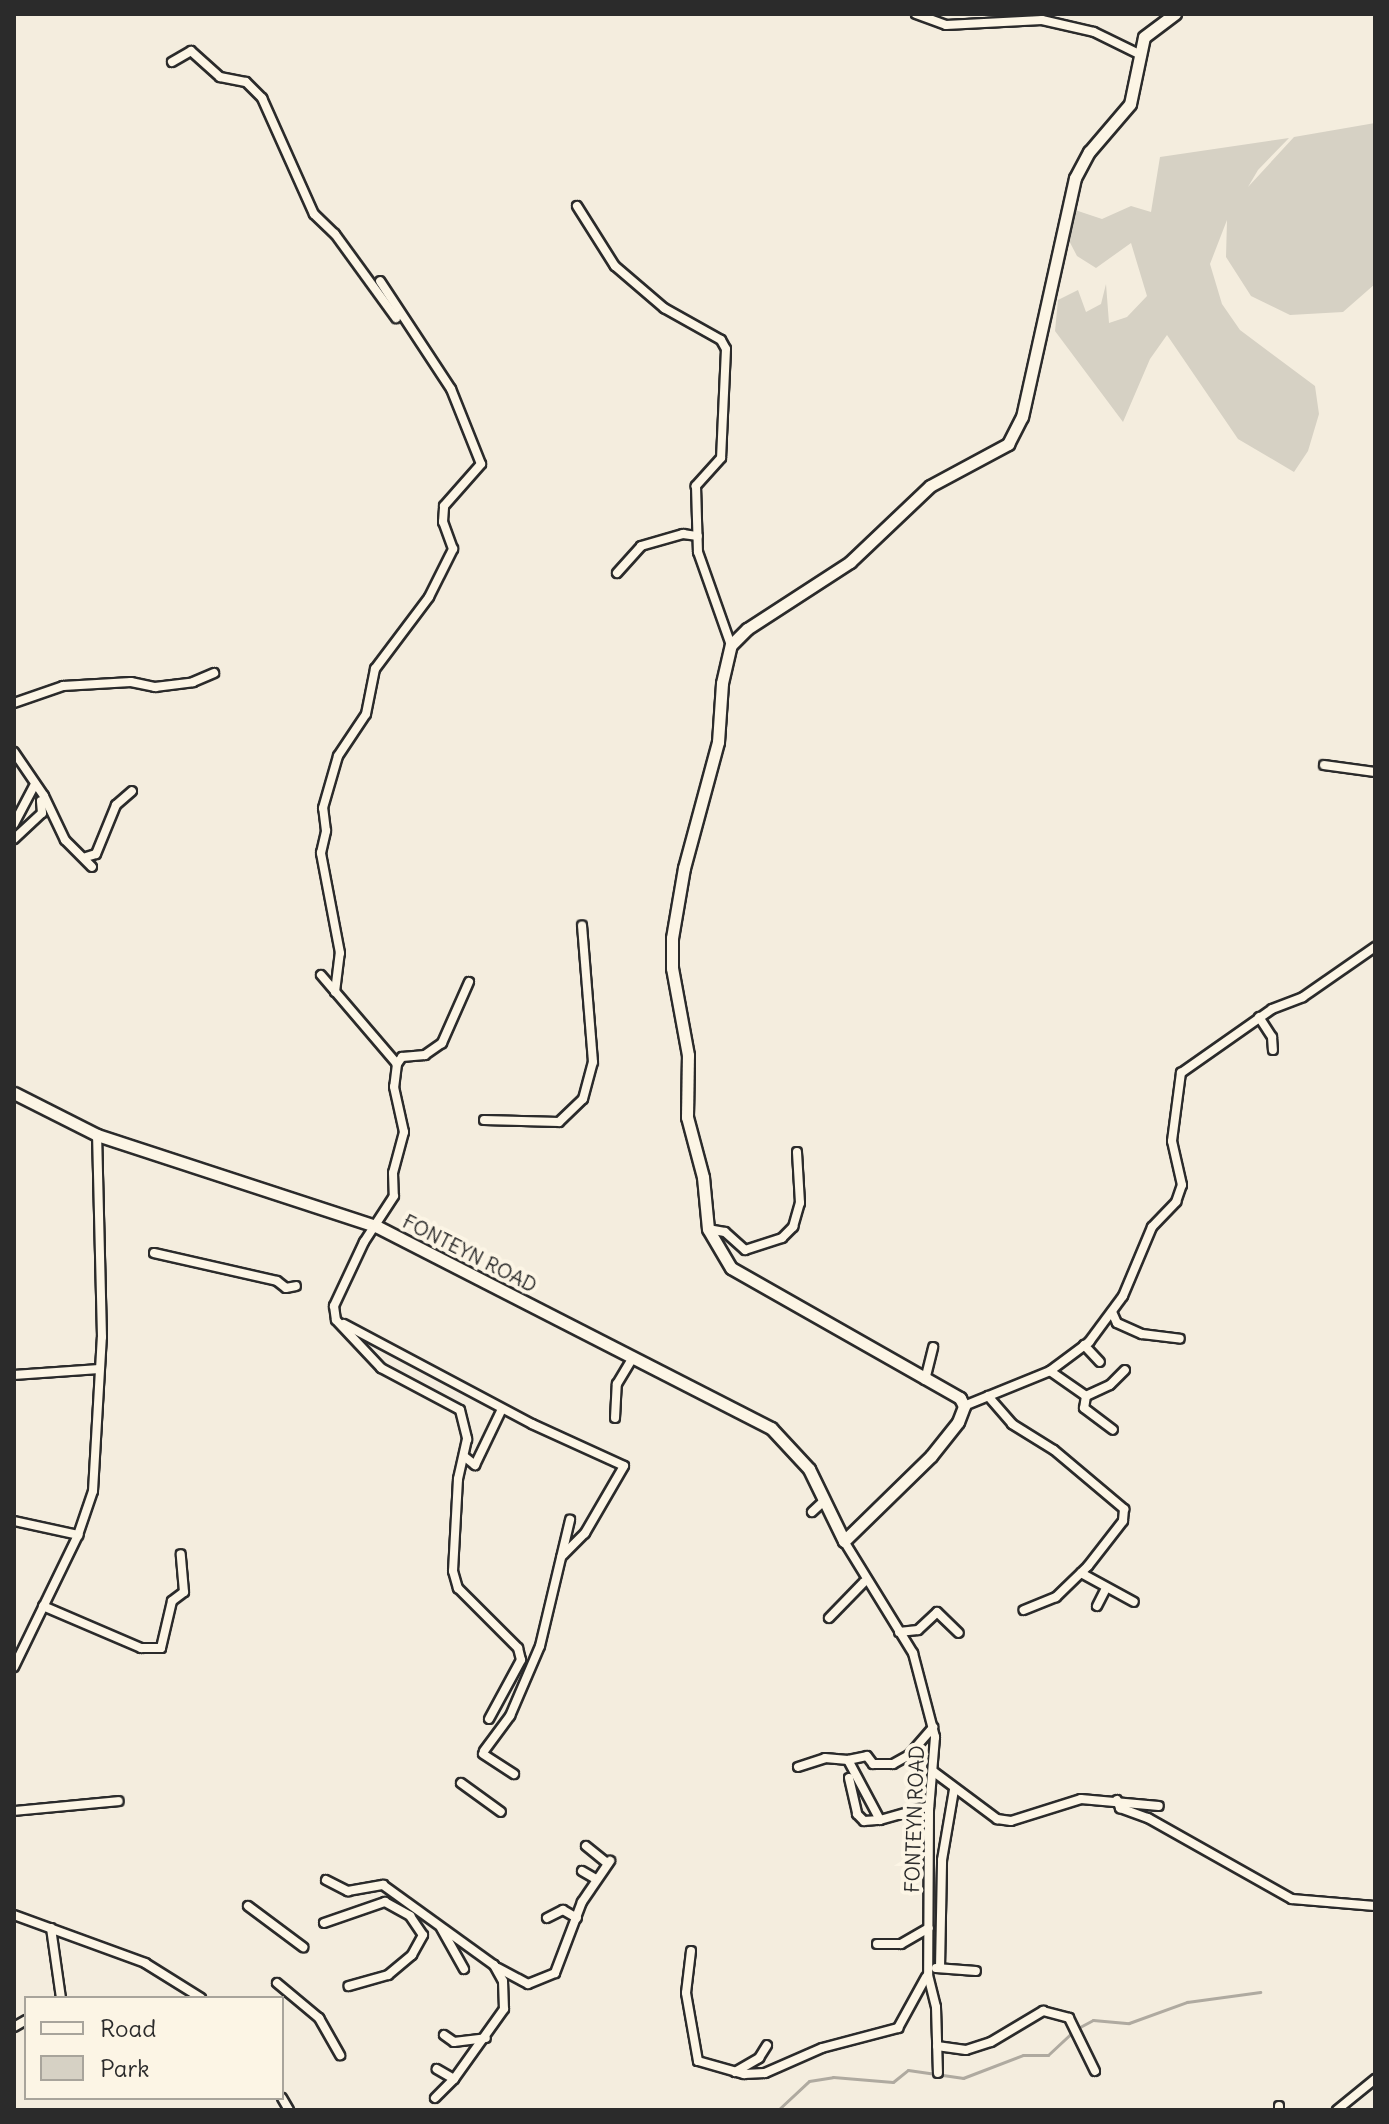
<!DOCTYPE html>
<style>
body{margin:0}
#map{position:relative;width:1389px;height:2124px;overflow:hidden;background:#f4edde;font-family:Delius,sans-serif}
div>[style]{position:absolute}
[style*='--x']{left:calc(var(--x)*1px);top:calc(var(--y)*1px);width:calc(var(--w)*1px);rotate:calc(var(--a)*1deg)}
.green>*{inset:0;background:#d6d1c4}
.stream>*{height:3px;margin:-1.5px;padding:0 1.5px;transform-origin:1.5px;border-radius:1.5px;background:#afaaa0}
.roads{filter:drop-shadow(2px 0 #2b2b2b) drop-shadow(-2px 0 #2b2b2b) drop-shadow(0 2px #2b2b2b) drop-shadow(0 -2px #2b2b2b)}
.street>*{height:8px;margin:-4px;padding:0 4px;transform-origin:4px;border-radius:4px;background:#fcf5e5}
.secondary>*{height:11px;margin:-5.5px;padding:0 5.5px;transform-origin:5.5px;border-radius:5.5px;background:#fcf5e5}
span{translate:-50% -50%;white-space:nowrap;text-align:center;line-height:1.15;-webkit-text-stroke:8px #fcf5e5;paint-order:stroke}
.street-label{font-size:20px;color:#2b2b2b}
.frame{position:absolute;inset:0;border:16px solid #2b2b2b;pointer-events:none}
.legend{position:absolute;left:24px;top:1996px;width:260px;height:104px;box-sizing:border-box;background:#fcf5e5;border:2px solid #a8a49b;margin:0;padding:10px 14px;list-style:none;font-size:24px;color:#2b2b2b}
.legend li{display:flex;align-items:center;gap:16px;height:40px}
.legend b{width:40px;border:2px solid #a8a49b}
</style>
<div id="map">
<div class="green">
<div style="clip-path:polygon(1375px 123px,1375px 284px,1343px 312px,1290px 315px,1251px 296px,1226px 257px,1227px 220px,1210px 264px,1222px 304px,1240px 330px,1315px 386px,1319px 414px,1308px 451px,1294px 472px,1238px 439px,1167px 335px,1150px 359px,1123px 422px,1055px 331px,1058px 300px,1078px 290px,1086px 312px,1101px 304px,1106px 284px,1109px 323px,1127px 317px,1147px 296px,1131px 243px,1096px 268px,1077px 256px,1066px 235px,1075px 210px,1102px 219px,1131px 206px,1151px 212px,1160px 157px,1289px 138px,1258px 170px,1248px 187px,1294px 137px)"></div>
</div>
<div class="stream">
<div style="--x:1078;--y:2028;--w:17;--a:-28"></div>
<div style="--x:1093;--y:2020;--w:36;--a:5"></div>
<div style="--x:1129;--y:2023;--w:62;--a:-19.9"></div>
<div style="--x:1187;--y:2002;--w:74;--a:-7.8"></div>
<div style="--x:778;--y:2110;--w:42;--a:-43.1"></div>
<div style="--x:809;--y:2081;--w:24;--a:-9"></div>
<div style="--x:833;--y:2077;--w:60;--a:4.8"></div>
<div style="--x:893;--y:2082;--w:19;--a:-39"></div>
<div style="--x:908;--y:2070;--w:56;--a:8.3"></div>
<div style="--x:963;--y:2078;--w:64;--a:-21"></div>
<div style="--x:1023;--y:2055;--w:25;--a:0"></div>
<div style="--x:1048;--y:2055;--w:33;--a:-43"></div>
</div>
<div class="roads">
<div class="street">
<div style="--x:916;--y:14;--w:32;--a:20"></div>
<div style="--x:946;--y:25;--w:96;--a:-3"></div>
<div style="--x:1042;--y:20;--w:53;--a:13"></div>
<div style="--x:1094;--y:32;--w:52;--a:26.1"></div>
<div style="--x:172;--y:62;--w:22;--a:-30"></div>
<div style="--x:191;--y:51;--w:39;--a:42"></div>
<div style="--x:220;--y:77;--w:26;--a:11"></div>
<div style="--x:246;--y:82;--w:23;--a:45"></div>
<div style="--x:262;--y:98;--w:127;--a:65.9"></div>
<div style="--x:314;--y:214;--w:29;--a:44"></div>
<div style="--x:335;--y:234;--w:104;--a:54"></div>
<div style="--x:577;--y:206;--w:71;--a:57.7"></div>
<div style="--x:615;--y:266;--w:65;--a:40.6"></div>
<div style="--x:664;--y:308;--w:65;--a:29.3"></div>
<div style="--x:721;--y:340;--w:10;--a:61"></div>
<div style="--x:726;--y:349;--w:109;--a:92.6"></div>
<div style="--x:721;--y:458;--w:38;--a:132"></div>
<div style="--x:696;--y:486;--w:66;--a:88.3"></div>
<div style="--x:698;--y:552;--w:99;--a:70.5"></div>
<div style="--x:617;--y:573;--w:36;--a:-48"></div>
<div style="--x:641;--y:546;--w:44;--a:-15.9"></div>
<div style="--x:683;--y:534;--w:15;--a:8"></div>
<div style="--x:14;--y:703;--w:52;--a:-19.1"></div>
<div style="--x:63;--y:686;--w:68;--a:-3.4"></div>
<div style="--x:131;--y:682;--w:25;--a:12"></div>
<div style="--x:155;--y:687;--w:38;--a:-7"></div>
<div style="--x:193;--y:682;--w:23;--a:-23"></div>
<div style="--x:14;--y:752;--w:53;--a:55.7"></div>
<div style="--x:44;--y:796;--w:49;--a:64.5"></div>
<div style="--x:65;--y:840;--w:38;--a:45"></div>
<div style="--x:1324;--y:765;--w:51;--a:7.8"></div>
<div style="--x:14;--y:824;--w:43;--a:-62.2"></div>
<div style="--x:14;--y:839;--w:38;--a:-43"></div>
<div style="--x:42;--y:813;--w:12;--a:-95"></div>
<div style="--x:86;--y:857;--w:10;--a:-17"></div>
<div style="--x:96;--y:854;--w:53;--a:-67.8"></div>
<div style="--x:116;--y:805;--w:21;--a:-41"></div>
<div style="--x:321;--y:975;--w:117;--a:49.5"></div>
<div style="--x:469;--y:982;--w:67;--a:113.9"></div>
<div style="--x:442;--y:1043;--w:21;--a:145"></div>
<div style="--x:425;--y:1055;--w:23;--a:175"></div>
<div style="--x:402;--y:1057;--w:9;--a:126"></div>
<div style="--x:397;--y:1064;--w:23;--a:97"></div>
<div style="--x:394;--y:1087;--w:46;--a:77.5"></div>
<div style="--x:404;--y:1132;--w:42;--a:105"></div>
<div style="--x:393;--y:1173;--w:23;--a:88"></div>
<div style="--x:394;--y:1196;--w:55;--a:123.1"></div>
<div style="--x:364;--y:1242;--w:71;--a:115.1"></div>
<div style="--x:334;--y:1306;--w:14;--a:82"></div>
<div style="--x:336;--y:1320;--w:66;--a:46.8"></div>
<div style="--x:381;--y:1368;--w:89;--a:28"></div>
<div style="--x:460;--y:1410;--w:30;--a:76"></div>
<div style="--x:467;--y:1439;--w:41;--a:102.7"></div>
<div style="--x:458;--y:1479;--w:92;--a:93.1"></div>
<div style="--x:453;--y:1571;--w:18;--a:74"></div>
<div style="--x:458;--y:1588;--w:85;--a:45"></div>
<div style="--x:518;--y:1648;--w:12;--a:76"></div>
<div style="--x:521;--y:1660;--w:67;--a:118.5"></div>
<div style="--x:335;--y:992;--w:39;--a:-83"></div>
<div style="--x:340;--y:953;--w:102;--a:-100.8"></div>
<div style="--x:321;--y:853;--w:23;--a:-77"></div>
<div style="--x:326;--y:831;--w:23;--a:-97"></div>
<div style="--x:323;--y:808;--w:54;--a:-73.9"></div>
<div style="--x:338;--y:756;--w:50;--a:-56.3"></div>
<div style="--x:366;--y:714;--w:46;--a:-78.7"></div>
<div style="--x:375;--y:669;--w:90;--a:-53.1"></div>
<div style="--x:429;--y:597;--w:54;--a:-63.4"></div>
<div style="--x:453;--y:549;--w:29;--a:-110"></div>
<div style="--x:443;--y:522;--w:16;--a:-86"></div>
<div style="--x:444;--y:506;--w:56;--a:-48.6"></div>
<div style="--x:481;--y:464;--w:81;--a:-111.8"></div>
<div style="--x:451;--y:389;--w:129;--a:-123.3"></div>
<div style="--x:1259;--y:1017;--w:24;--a:57"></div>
<div style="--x:1272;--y:1037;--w:13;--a:86"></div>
<div style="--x:484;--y:1120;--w:75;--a:1.5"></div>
<div style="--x:559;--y:1122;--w:33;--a:-44"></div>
<div style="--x:583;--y:1099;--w:38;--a:-75"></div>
<div style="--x:593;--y:1062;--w:137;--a:-94.6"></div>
<div style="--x:708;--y:1229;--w:17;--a:10"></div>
<div style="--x:725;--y:1232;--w:27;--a:42"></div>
<div style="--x:745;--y:1250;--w:39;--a:-18"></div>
<div style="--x:782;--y:1238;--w:16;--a:-45"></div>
<div style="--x:793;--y:1227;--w:25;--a:-74"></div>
<div style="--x:800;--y:1203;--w:51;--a:-93.4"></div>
<div style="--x:154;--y:1253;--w:126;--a:12.8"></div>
<div style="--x:277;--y:1281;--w:11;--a:38"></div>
<div style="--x:286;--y:1288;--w:10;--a:-11"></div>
<div style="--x:1112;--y:1312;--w:12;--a:66"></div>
<div style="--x:1117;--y:1323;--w:27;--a:24"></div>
<div style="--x:1142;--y:1334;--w:38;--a:7"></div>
<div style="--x:344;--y:1324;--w:213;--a:28"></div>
<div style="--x:532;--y:1424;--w:101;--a:24.5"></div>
<div style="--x:624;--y:1466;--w:78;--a:120.2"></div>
<div style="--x:585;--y:1533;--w:33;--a:135"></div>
<div style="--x:1084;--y:1345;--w:23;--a:47"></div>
<div style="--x:1050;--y:1371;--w:44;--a:34.8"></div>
<div style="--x:1086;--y:1396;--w:26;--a:-25"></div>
<div style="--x:1110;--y:1385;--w:21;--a:-45"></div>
<div style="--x:14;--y:1375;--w:85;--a:-4"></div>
<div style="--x:925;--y:1380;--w:34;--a:-76"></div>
<div style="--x:988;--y:1396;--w:37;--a:49"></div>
<div style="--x:1012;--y:1424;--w:49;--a:31.8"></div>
<div style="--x:1054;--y:1450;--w:92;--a:40.1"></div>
<div style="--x:1124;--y:1509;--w:12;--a:95"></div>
<div style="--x:1123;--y:1521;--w:57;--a:127.9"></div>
<div style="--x:1088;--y:1566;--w:45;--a:135.9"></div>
<div style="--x:1056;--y:1597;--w:35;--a:158"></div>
<div style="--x:1086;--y:1396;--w:12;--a:99"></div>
<div style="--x:1084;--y:1408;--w:36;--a:37"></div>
<div style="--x:964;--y:1406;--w:93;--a:-22.1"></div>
<div style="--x:1050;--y:1371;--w:49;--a:-36.6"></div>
<div style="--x:1089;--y:1342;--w:57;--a:-53.5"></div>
<div style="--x:1123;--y:1296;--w:75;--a:-67.2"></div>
<div style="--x:1152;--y:1227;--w:35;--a:-46"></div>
<div style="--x:1176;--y:1202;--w:18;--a:-71"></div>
<div style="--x:1182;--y:1185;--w:45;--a:-102.8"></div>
<div style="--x:1172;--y:1141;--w:69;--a:-82.5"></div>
<div style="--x:1181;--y:1073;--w:111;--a:-35.1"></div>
<div style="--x:1272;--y:1009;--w:33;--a:-21"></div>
<div style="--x:1303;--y:997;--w:88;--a:-34.8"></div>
<div style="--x:615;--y:1418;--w:34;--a:-87"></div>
<div style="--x:617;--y:1384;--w:29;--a:-59"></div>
<div style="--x:465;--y:1457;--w:13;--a:39"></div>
<div style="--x:475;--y:1465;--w:62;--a:-64.3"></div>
<div style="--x:812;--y:1512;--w:18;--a:-43"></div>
<div style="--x:14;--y:1521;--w:66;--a:12.3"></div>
<div style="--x:844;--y:1541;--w:132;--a:58.4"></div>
<div style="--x:913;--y:1653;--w:87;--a:75.3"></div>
<div style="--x:935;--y:1737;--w:73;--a:94.7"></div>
<div style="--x:929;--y:1810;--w:165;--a:90.3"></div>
<div style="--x:928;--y:1975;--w:33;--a:76"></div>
<div style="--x:936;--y:2007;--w:66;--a:88.3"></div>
<div style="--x:1081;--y:1573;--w:60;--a:28.7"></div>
<div style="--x:43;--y:1606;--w:107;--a:23.2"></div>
<div style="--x:141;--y:1648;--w:20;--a:0"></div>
<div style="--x:161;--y:1648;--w:48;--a:-76.8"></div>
<div style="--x:172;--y:1601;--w:15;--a:-37"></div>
<div style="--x:184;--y:1592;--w:38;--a:-95"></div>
<div style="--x:1097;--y:1606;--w:20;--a:-63"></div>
<div style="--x:829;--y:1618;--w:50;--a:-45.8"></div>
<div style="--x:899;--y:1632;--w:19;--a:-6"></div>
<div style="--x:918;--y:1630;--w:26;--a:-43"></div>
<div style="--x:937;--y:1612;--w:30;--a:44"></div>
<div style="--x:14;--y:1667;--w:147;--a:-64.1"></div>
<div style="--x:78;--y:1535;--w:46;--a:-71.2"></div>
<div style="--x:93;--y:1491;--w:154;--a:-86.7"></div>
<div style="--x:102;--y:1337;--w:202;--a:-91.4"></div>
<div style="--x:484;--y:1751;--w:44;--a:-53.4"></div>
<div style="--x:510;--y:1716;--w:76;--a:-66.8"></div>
<div style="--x:540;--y:1646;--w:130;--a:-76.6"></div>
<div style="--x:483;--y:1754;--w:37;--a:33"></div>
<div style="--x:848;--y:1760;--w:19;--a:-12"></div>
<div style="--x:867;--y:1756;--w:10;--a:53"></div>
<div style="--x:873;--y:1764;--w:20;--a:0"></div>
<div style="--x:893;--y:1764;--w:18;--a:-29"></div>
<div style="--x:909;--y:1755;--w:37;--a:-49"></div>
<div style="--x:798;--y:1767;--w:28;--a:-18"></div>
<div style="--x:825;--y:1758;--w:23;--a:5"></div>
<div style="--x:848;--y:1760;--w:68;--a:61.9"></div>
<div style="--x:880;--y:1820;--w:51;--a:-15.9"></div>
<div style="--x:934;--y:1772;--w:79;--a:36.7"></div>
<div style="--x:997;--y:1819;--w:14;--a:8"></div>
<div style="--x:1011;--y:1821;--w:73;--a:-17.4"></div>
<div style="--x:1081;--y:1799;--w:78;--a:5.1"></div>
<div style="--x:849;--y:1778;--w:37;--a:77"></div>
<div style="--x:857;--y:1814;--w:10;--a:45"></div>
<div style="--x:864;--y:1821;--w:16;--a:-4"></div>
<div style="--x:461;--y:1783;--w:49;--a:35.9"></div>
<div style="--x:1117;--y:1800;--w:9;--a:69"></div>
<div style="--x:1120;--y:1808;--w:30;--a:20"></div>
<div style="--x:1148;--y:1818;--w:165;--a:29.4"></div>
<div style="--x:1292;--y:1899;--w:83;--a:4.8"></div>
<div style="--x:14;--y:1811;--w:105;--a:-5.4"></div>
<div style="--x:586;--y:1846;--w:28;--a:39"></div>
<div style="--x:582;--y:1871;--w:16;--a:30"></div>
<div style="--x:326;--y:1880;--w:25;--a:27"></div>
<div style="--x:348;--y:1891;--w:36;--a:-10"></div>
<div style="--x:383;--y:1885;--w:137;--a:35.8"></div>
<div style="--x:494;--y:1965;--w:18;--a:61"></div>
<div style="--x:503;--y:1981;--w:28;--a:88"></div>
<div style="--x:504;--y:2009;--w:86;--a:125.5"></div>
<div style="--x:454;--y:2079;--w:20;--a:-150"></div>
<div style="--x:248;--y:1906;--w:69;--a:36.7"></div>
<div style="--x:14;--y:1915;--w:140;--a:20.1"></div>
<div style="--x:145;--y:1963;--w:66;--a:32"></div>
<div style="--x:547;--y:1918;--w:18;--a:-27"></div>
<div style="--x:563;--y:1910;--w:16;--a:30"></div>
<div style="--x:324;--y:1923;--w:65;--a:-19"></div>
<div style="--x:385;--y:1902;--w:29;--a:29"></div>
<div style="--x:410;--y:1916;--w:23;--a:56"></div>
<div style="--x:423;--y:1935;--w:23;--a:119"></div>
<div style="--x:412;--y:1955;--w:31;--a:140"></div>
<div style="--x:388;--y:1975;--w:41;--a:164.2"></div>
<div style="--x:51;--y:1928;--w:71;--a:81.9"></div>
<div style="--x:441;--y:1928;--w:47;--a:60.7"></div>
<div style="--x:877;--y:1944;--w:24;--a:0"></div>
<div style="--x:901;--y:1944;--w:32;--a:-30"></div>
<div style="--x:691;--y:1951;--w:42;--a:96.8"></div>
<div style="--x:686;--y:1993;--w:69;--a:80"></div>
<div style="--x:698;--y:2061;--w:48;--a:15.8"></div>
<div style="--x:744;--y:2074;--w:21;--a:-3"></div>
<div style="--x:765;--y:2073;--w:62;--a:-23.7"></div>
<div style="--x:822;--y:2048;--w:79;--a:-14.7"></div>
<div style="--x:898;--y:2028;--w:58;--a:-61.2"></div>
<div style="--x:498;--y:1968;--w:34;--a:28"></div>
<div style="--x:528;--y:1984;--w:29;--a:-22"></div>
<div style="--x:555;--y:1973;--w:76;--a:-69.2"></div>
<div style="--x:582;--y:1902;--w:50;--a:-55.7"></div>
<div style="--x:936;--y:1968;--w:40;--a:4.3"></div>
<div style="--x:940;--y:1968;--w:108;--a:-88.9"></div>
<div style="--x:942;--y:1860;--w:71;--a:-80.3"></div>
<div style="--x:277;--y:1983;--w:55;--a:39.8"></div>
<div style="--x:319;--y:2018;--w:43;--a:60.4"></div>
<div style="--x:14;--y:2027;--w:14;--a:-30"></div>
<div style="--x:444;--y:2035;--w:12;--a:35"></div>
<div style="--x:454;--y:2042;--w:32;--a:-7"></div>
<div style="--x:937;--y:2046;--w:29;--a:8"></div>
<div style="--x:966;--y:2050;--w:26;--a:-18"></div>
<div style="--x:991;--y:2042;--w:61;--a:-30.8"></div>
<div style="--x:1043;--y:2011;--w:27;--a:15"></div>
<div style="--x:1069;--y:2018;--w:59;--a:63.9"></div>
<div style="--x:735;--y:2072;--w:28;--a:-30"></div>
<div style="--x:759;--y:2058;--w:15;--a:-58"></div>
<div style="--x:282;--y:2098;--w:14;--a:60"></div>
<div style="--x:435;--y:2098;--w:27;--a:-45"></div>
<div style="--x:1279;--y:2106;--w:4;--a:90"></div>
<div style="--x:1337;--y:2110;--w:49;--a:-39.2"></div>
</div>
<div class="secondary">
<div style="--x:14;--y:1093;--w:93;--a:26.8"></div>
<div style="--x:97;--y:1135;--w:293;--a:18.1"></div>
<div style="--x:376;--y:1226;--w:444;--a:27.1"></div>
<div style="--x:771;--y:1428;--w:56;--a:47.2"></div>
<div style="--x:809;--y:1469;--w:80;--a:64.1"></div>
<div style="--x:844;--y:1541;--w:122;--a:-44.3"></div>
<div style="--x:931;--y:1456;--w:43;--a:-51.5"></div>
<div style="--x:958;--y:1422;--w:17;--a:-69"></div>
<div style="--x:964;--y:1406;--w:9;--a:-117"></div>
<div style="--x:960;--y:1398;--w:263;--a:-150.4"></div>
<div style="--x:731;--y:1268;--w:45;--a:-120.5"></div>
<div style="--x:708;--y:1229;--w:52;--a:-95.5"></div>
<div style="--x:703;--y:1177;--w:62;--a:-104.9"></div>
<div style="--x:687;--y:1117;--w:62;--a:-89.1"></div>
<div style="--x:688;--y:1055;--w:88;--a:-100.4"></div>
<div style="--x:672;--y:968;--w:30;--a:-90"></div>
<div style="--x:672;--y:938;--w:71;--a:-80.3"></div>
<div style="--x:684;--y:868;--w:131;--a:-74.9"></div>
<div style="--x:718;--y:742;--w:59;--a:-86.1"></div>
<div style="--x:722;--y:683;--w:39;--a:-77"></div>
<div style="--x:731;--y:645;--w:23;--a:-45"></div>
<div style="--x:747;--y:629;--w:123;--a:-33"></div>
<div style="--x:850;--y:562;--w:110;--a:-43.5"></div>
<div style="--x:930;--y:486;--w:89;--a:-28.3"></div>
<div style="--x:1008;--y:444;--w:30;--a:-63"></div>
<div style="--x:1022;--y:417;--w:245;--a:-77.5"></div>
<div style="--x:1075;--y:178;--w:30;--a:-62"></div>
<div style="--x:1089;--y:152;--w:63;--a:-49.5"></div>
<div style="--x:1130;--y:104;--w:68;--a:-78.2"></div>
<div style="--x:1144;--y:37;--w:39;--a:-37"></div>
</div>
</div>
<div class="street-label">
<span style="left:470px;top:1253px;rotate:27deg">FONTEYN ROAD</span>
<span style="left:914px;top:1819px;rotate:-88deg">FONTEYN ROAD</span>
</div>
<div class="frame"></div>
<ul class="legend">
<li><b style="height:10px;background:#fcf5e5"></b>Road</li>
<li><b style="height:22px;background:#d6d1c4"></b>Park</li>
</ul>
</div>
